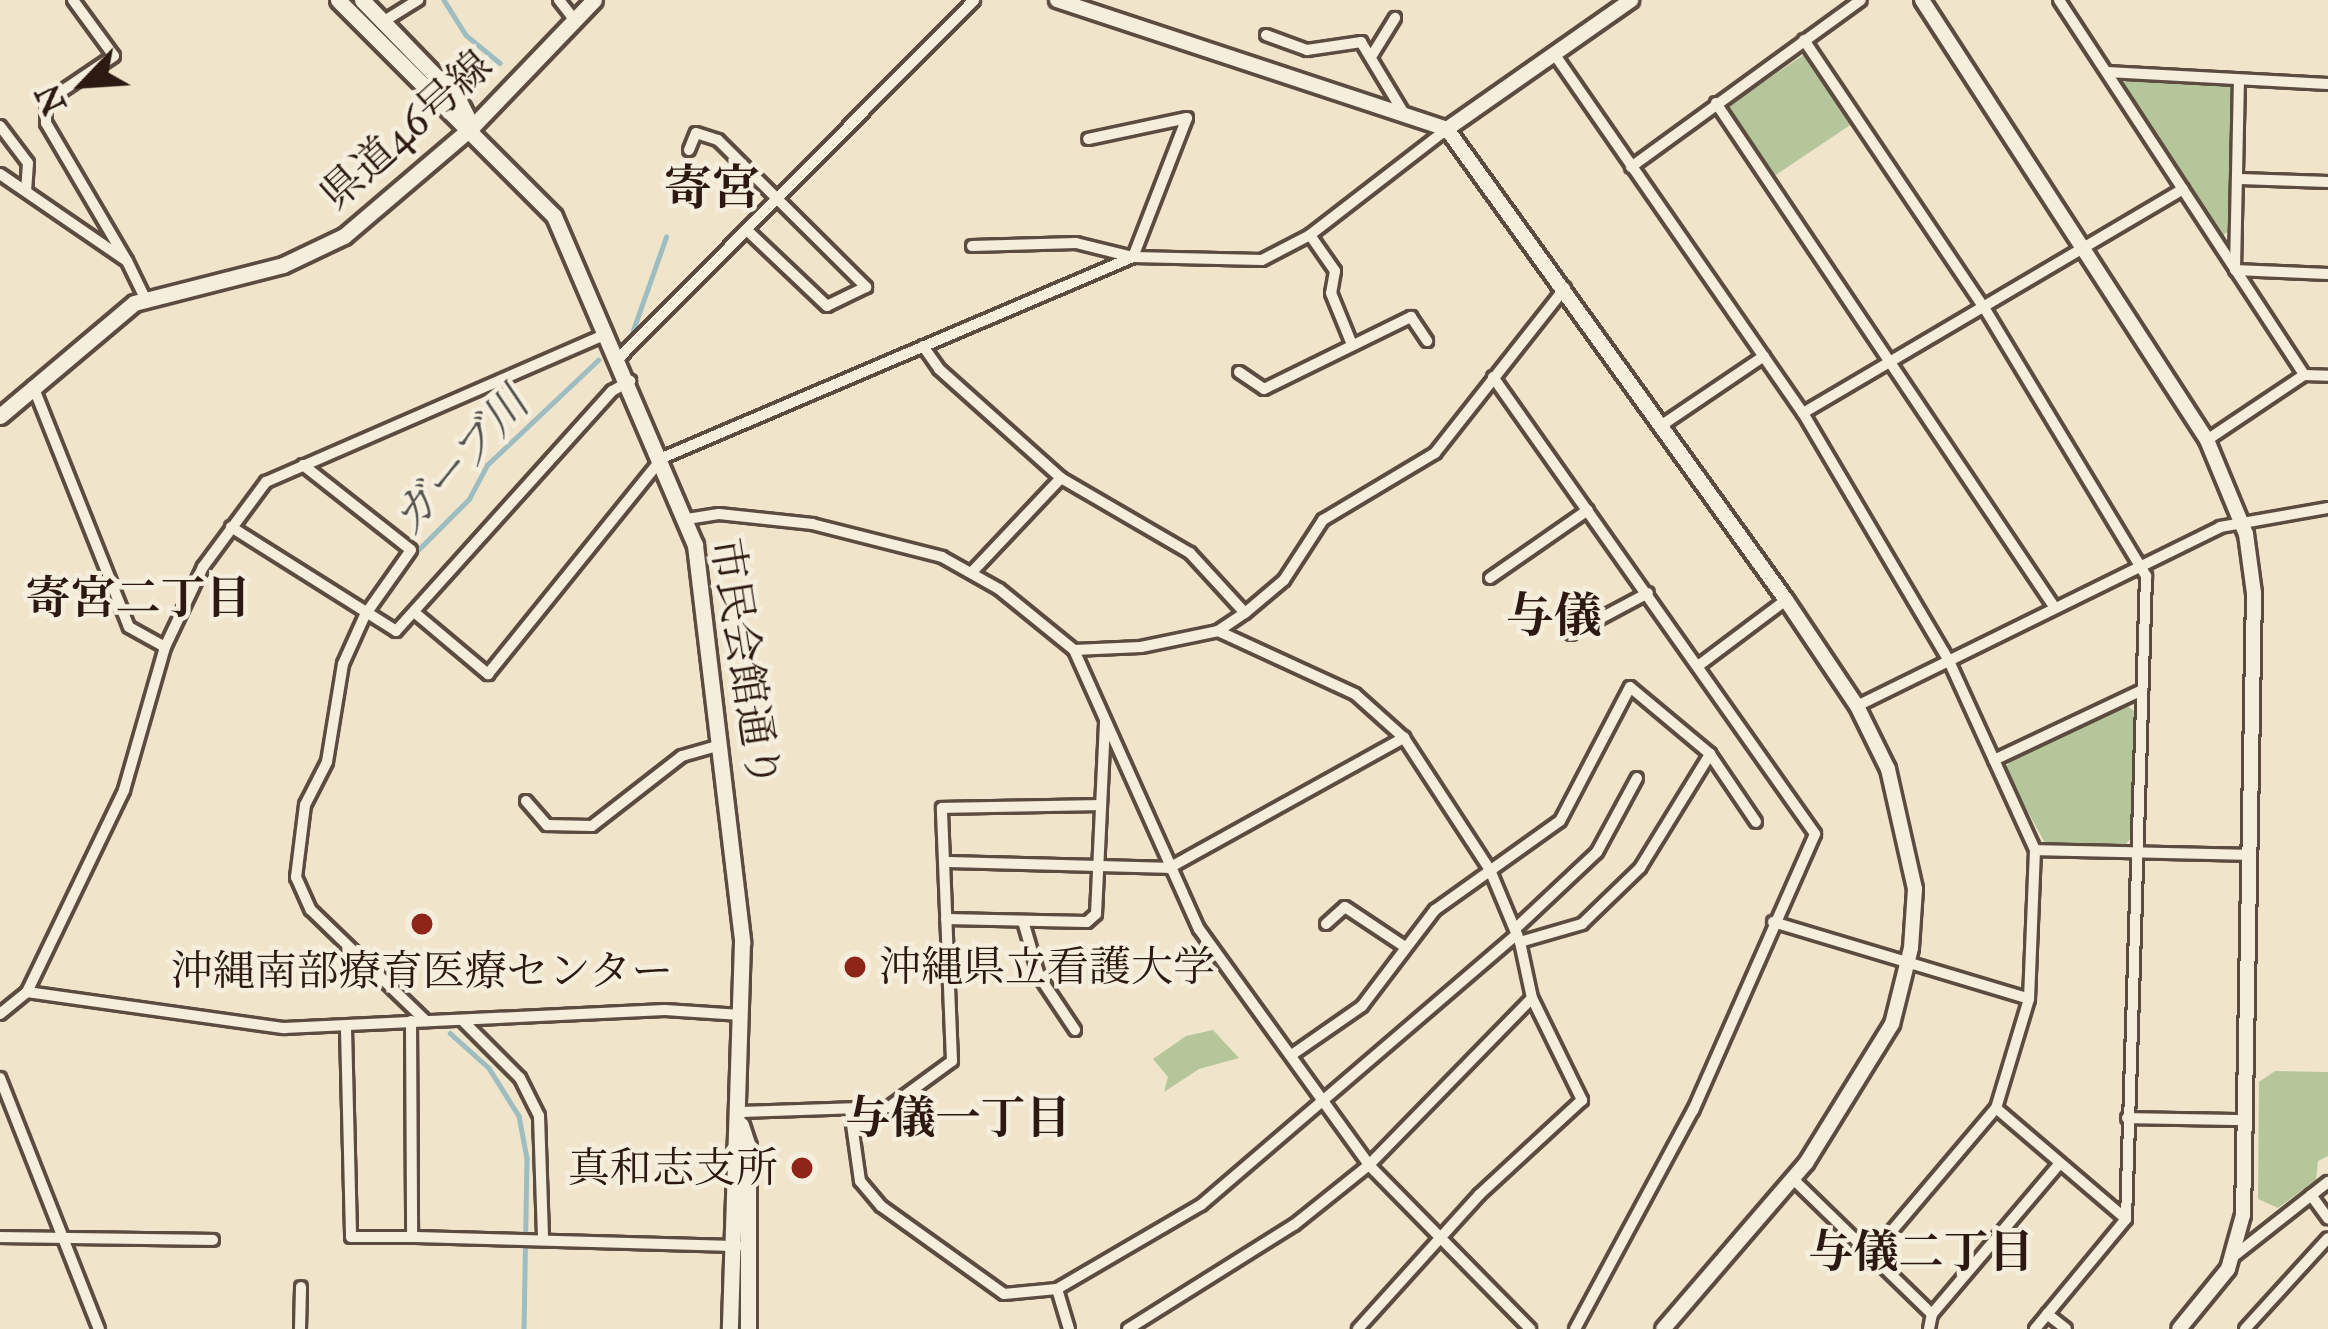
<!DOCTYPE html>
<meta charset="utf-8">
<style>
body{margin:0}
#map{position:relative;width:2328px;height:1329px;overflow:hidden;background:#f0e5cb;font-family:"IM FELL Great Primer","Noto Serif JP",serif}
div>[style]{position:absolute}
[style*='--x']{left:calc(var(--x)*1px);top:calc(var(--y)*1px);width:calc(var(--w)*1px);rotate:calc(var(--a)*1deg)}
.green>*{inset:0;background:#b5c69b;transform-origin:0 0}
.stream>*{height:4.5px;margin:-2.25px;padding:0 2.25px;transform-origin:2.25px;border-radius:2.25px;background:#9ebdc1}
.roads{filter:drop-shadow(3px 0 #5c4c40) drop-shadow(-3px 0 #5c4c40) drop-shadow(0 3px #5c4c40) drop-shadow(0 -3px #5c4c40)}
.minor>*{height:10px;margin:-5px;padding:0 5px;transform-origin:5px;border-radius:5px;background:#f5eedd}
.tertiary>*{height:14px;margin:-7px;padding:0 7px;transform-origin:7px;border-radius:7px;background:#f5eedd}
.secondary>*{height:15px;margin:-7.5px;padding:0 7.5px;transform-origin:7.5px;border-radius:7.5px;background:#f5eedd}
.dots>*{width:33px;height:33px;translate:-50% -50%;box-sizing:border-box;border:6px solid #f5eedd;border-radius:50%}
span{translate:-50% -50%;white-space:nowrap;text-align:center;line-height:1.15;-webkit-text-stroke:9px #f5eedd;paint-order:stroke}
.street-label{font-size:42px;color:#2b1912}
.poi-label{font-size:42px;color:#2b1912}
.left{translate:0 -50%;text-align:left}
.right{translate:-100% -50%;text-align:right}
.water-label{font-size:45px;color:#53524f;font-style:italic}
.neighbourhood-label{font-size:45px;color:#2b1912;font-weight:700}
.quarter-label{font-size:48px;color:#2b1912;font-weight:700}
.north{position:absolute;left:24px;top:24px;width:120px;height:120px;-webkit-text-stroke:9px #f5eedd;paint-order:stroke;rotate:245deg;font-size:33px;font-weight:700;line-height:48px;text-align:center;color:#2b1912}
.north::after{content:'';display:block;margin:auto;width:42px;height:54px;background:#2b1912;clip-path:polygon(50% 0,100% 100%,50% 72%,0 100%)}
</style>
<div id="map">
<div class="green">
<div style="left:1811px;top:50px;width:84px;height:105px;rotate:56deg"></div>
<div style="clip-path:polygon(2125px 81px,2232px 85px,2231px 229px,2221px 237px,2120px 86px)"></div>
<div style="clip-path:polygon(2123px 703px,2134px 711px,2132px 837px,2125px 845px,2045px 843px,2005px 770px,2010px 760px)"></div>
<div style="clip-path:polygon(1213px 1030px,1239px 1058px,1199px 1069px,1164px 1092px,1168px 1077px,1153px 1059px,1186px 1036px)"></div>
<div style="clip-path:polygon(2275px 1071px,2328px 1072px,2328px 1156px,2318px 1161px,2316px 1180px,2278px 1208px,2258px 1199px,2259px 1082px)"></div>
</div>
<div class="stream">
<div style="--x:444;--y:0;--w:41;--a:57.8"></div>
<div style="--x:466;--y:35;--w:44;--a:39.5"></div>
<div style="--x:632;--y:333;--w:102;--a:-70.5"></div>
<div style="--x:413;--y:555;--w:79;--a:-45"></div>
<div style="--x:469;--y:499;--w:38;--a:-62"></div>
<div style="--x:487;--y:465;--w:153;--a:-43.4"></div>
<div style="--x:450;--y:1033;--w:52;--a:41.9"></div>
<div style="--x:489;--y:1068;--w:57;--a:58"></div>
<div style="--x:519;--y:1116;--w:43;--a:79.2"></div>
<div style="--x:527;--y:1158;--w:171;--a:91"></div>
</div>
<div class="roads">
<div class="minor">
<div style="--x:73;--y:0;--w:69;--a:53.8"></div>
<div style="--x:114;--y:56;--w:82;--a:145.9"></div>
<div style="--x:46;--y:102;--w:21;--a:90"></div>
<div style="--x:46;--y:123;--w:160;--a:59.6"></div>
<div style="--x:559;--y:0;--w:24;--a:52"></div>
<div style="--x:2059;--y:0;--w:448;--a:56.8"></div>
<div style="--x:381;--y:23;--w:44;--a:-31.9"></div>
<div style="--x:1266;--y:35;--w:44;--a:20.1"></div>
<div style="--x:1307;--y:50;--w:55;--a:-8.4"></div>
<div style="--x:1361;--y:42;--w:82;--a:59"></div>
<div style="--x:1804;--y:40;--w:324;--a:56.1"></div>
<div style="--x:1985;--y:309;--w:312;--a:58.9"></div>
<div style="--x:2146;--y:576;--w:643;--a:91.78"></div>
<div style="--x:2126;--y:1219;--w:143;--a:129.6"></div>
<div style="--x:1555;--y:55;--w:436;--a:55.3"></div>
<div style="--x:1803;--y:413;--w:288;--a:59.5"></div>
<div style="--x:1949;--y:661;--w:208;--a:65.5"></div>
<div style="--x:2035;--y:850;--w:149;--a:92.3"></div>
<div style="--x:2029;--y:999;--w:114;--a:106.8"></div>
<div style="--x:1996;--y:1108;--w:192;--a:130.3"></div>
<div style="--x:1371;--y:57;--w:46;--a:-58.4"></div>
<div style="--x:2107;--y:72;--w:221;--a:3.1"></div>
<div style="--x:1716;--y:103;--w:608;--a:56.13"></div>
<div style="--x:0;--y:126;--w:46;--a:52.9"></div>
<div style="--x:28;--y:163;--w:27;--a:94"></div>
<div style="--x:689;--y:150;--w:18;--a:-68"></div>
<div style="--x:696;--y:133;--w:23;--a:18"></div>
<div style="--x:718;--y:140;--w:209;--a:44.8"></div>
<div style="--x:866;--y:287;--w:43;--a:154"></div>
<div style="--x:827;--y:306;--w:110;--a:-136.5"></div>
<div style="--x:1631;--y:167;--w:284;--a:-36"></div>
<div style="--x:0;--y:174;--w:154;--a:34.4"></div>
<div style="--x:127;--y:261;--w:41;--a:64.1"></div>
<div style="--x:2240;--y:179;--w:88;--a:2"></div>
<div style="--x:1310;--y:235;--w:44;--a:55.2"></div>
<div style="--x:1335;--y:271;--w:22;--a:100"></div>
<div style="--x:1331;--y:293;--w:53;--a:67.8"></div>
<div style="--x:972;--y:246;--w:104;--a:-1.7"></div>
<div style="--x:1076;--y:243;--w:59;--a:13.8"></div>
<div style="--x:1133;--y:257;--w:129;--a:1.3"></div>
<div style="--x:1262;--y:260;--w:54;--a:-27.5"></div>
<div style="--x:1310;--y:235;--w:173;--a:-37.7"></div>
<div style="--x:2235;--y:269;--w:189;--a:-88.8"></div>
<div style="--x:2235;--y:270;--w:93;--a:2.5"></div>
<div style="--x:923;--y:346;--w:28;--a:55"></div>
<div style="--x:939;--y:369;--w:164;--a:41.8"></div>
<div style="--x:1061;--y:478;--w:149;--a:30.2"></div>
<div style="--x:1190;--y:553;--w:81;--a:47.5"></div>
<div style="--x:620;--y:357;--w:503;--a:-45.24"></div>
<div style="--x:1239;--y:372;--w:30;--a:34"></div>
<div style="--x:1264;--y:389;--w:164;--a:-26.1"></div>
<div style="--x:1411;--y:317;--w:29;--a:56"></div>
<div style="--x:1493;--y:377;--w:559;--a:54.83"></div>
<div style="--x:1815;--y:834;--w:302;--a:113.8"></div>
<div style="--x:1693;--y:1110;--w:249;--a:118.3"></div>
<div style="--x:33;--y:386;--w:259;--a:68.3"></div>
<div style="--x:129;--y:627;--w:41;--a:29.1"></div>
<div style="--x:1803;--y:413;--w:441;--a:-30.5"></div>
<div style="--x:1662;--y:425;--w:123;--a:-34.1"></div>
<div style="--x:2207;--y:440;--w:117;--a:-33.8"></div>
<div style="--x:2304;--y:375;--w:24;--a:2"></div>
<div style="--x:303;--y:465;--w:137;--a:38.2"></div>
<div style="--x:411;--y:550;--w:80;--a:125.3"></div>
<div style="--x:365;--y:615;--w:54;--a:114.2"></div>
<div style="--x:343;--y:664;--w:99;--a:99.3"></div>
<div style="--x:327;--y:762;--w:48;--a:117.1"></div>
<div style="--x:305;--y:805;--w:73;--a:97.1"></div>
<div style="--x:296;--y:877;--w:36;--a:66"></div>
<div style="--x:311;--y:910;--w:160;--a:44"></div>
<div style="--x:687;--y:519;--w:32;--a:-9"></div>
<div style="--x:719;--y:514;--w:94;--a:6.1"></div>
<div style="--x:812;--y:524;--w:134;--a:14.2"></div>
<div style="--x:942;--y:557;--w:65;--a:29.3"></div>
<div style="--x:999;--y:589;--w:97;--a:39.1"></div>
<div style="--x:1074;--y:650;--w:306;--a:65.9"></div>
<div style="--x:1199;--y:929;--w:291;--a:54.2"></div>
<div style="--x:1369;--y:1165;--w:230;--a:45.5"></div>
<div style="--x:231;--y:527;--w:195;--a:32.2"></div>
<div style="--x:396;--y:631;--w:323;--a:-48"></div>
<div style="--x:612;--y:391;--w:21;--a:-29"></div>
<div style="--x:973;--y:571;--w:128;--a:-46.6"></div>
<div style="--x:1490;--y:578;--w:119;--a:-34.8"></div>
<div style="--x:414;--y:612;--w:97;--a:40"></div>
<div style="--x:488;--y:674;--w:277;--a:-51.1"></div>
<div style="--x:662;--y:458;--w:512;--a:-23.11"></div>
<div style="--x:1133;--y:257;--w:149;--a:-68.8"></div>
<div style="--x:1187;--y:118;--w:101;--a:168"></div>
<div style="--x:1218;--y:631;--w:151;--a:24.7"></div>
<div style="--x:1355;--y:694;--w:66;--a:41.9"></div>
<div style="--x:1404;--y:738;--w:158;--a:56.9"></div>
<div style="--x:1490;--y:870;--w:78;--a:67.4"></div>
<div style="--x:1520;--y:942;--w:57;--a:77.9"></div>
<div style="--x:1532;--y:998;--w:114;--a:63.9"></div>
<div style="--x:1582;--y:1100;--w:140;--a:137.3"></div>
<div style="--x:1479;--y:1195;--w:181;--a:132.1"></div>
<div style="--x:1571;--y:634;--w:87;--a:-28"></div>
<div style="--x:1074;--y:650;--w:67;--a:-2.6"></div>
<div style="--x:1141;--y:647;--w:79;--a:-11.7"></div>
<div style="--x:1218;--y:631;--w:32;--a:-34"></div>
<div style="--x:1245;--y:613;--w:51;--a:-40.2"></div>
<div style="--x:1284;--y:580;--w:72;--a:-57"></div>
<div style="--x:1323;--y:520;--w:131;--a:-30.9"></div>
<div style="--x:1435;--y:453;--w:210;--a:-51.8"></div>
<div style="--x:1698;--y:666;--w:110;--a:-36.9"></div>
<div style="--x:1857;--y:706;--w:405;--a:-26.2"></div>
<div style="--x:2220;--y:527;--w:110;--a:-10"></div>
<div style="--x:1994;--y:760;--w:164;--a:-25.3"></div>
<div style="--x:526;--y:801;--w:32;--a:49"></div>
<div style="--x:547;--y:825;--w:45;--a:1.3"></div>
<div style="--x:592;--y:826;--w:114;--a:-37.9"></div>
<div style="--x:682;--y:756;--w:40;--a:-16"></div>
<div style="--x:2035;--y:850;--w:215;--a:1.3"></div>
<div style="--x:944;--y:862;--w:225;--a:1.5"></div>
<div style="--x:1169;--y:868;--w:269;--a:-29"></div>
<div style="--x:946;--y:919;--w:141;--a:1.2"></div>
<div style="--x:1087;--y:922;--w:12;--a:-42"></div>
<div style="--x:1096;--y:914;--w:193;--a:-87.3"></div>
<div style="--x:1023;--y:921;--w:57;--a:73.8"></div>
<div style="--x:1039;--y:976;--w:65;--a:56.3"></div>
<div style="--x:1773;--y:922;--w:267;--a:16.7"></div>
<div style="--x:1326;--y:924;--w:25;--a:-42"></div>
<div style="--x:1345;--y:907;--w:72;--a:33.7"></div>
<div style="--x:1515;--y:929;--w:112;--a:-43.2"></div>
<div style="--x:1597;--y:852;--w:84;--a:-61.6"></div>
<div style="--x:1520;--y:942;--w:65;--a:-16.2"></div>
<div style="--x:1582;--y:924;--w:81;--a:-44"></div>
<div style="--x:1640;--y:868;--w:134;--a:-58.4"></div>
<div style="--x:27;--y:992;--w:260;--a:8"></div>
<div style="--x:284;--y:1028;--w:381;--a:-2.7"></div>
<div style="--x:665;--y:1010;--w:76;--a:3.8"></div>
<div style="--x:0;--y:1014;--w:35;--a:-39"></div>
<div style="--x:27;--y:992;--w:224;--a:-64.3"></div>
<div style="--x:124;--y:790;--w:149;--a:-74"></div>
<div style="--x:165;--y:647;--w:89;--a:-64.6"></div>
<div style="--x:203;--y:567;--w:106;--a:-53.5"></div>
<div style="--x:266;--y:482;--w:372;--a:-23.5"></div>
<div style="--x:462;--y:1020;--w:82;--a:45"></div>
<div style="--x:520;--y:1078;--w:42;--a:63.4"></div>
<div style="--x:539;--y:1116;--w:123;--a:88.1"></div>
<div style="--x:411;--y:1021;--w:216;--a:89.7"></div>
<div style="--x:412;--y:1237;--w:326;--a:1.6"></div>
<div style="--x:346;--y:1029;--w:208;--a:88.6"></div>
<div style="--x:351;--y:1237;--w:61;--a:0"></div>
<div style="--x:1293;--y:1054;--w:84;--a:-34.8"></div>
<div style="--x:1362;--y:1006;--w:121;--a:-52.8"></div>
<div style="--x:1435;--y:910;--w:153;--a:-35.5"></div>
<div style="--x:1560;--y:821;--w:151;--a:-62.4"></div>
<div style="--x:1630;--y:687;--w:104;--a:39.9"></div>
<div style="--x:1710;--y:754;--w:82;--a:55.9"></div>
<div style="--x:0;--y:1078;--w:270;--a:68.5"></div>
<div style="--x:1996;--y:1108;--w:171;--a:40.5"></div>
<div style="--x:850;--y:1110;--w:72;--a:82"></div>
<div style="--x:860;--y:1181;--w:33;--a:50"></div>
<div style="--x:881;--y:1206;--w:151;--a:35.6"></div>
<div style="--x:1004;--y:1294;--w:53;--a:-5.4"></div>
<div style="--x:1057;--y:1289;--w:167;--a:-30.3"></div>
<div style="--x:1201;--y:1205;--w:416;--a:-40.6"></div>
<div style="--x:741;--y:1112;--w:148;--a:-1.9"></div>
<div style="--x:889;--y:1107;--w:78;--a:-36.1"></div>
<div style="--x:952;--y:1061;--w:253;--a:-92.3"></div>
<div style="--x:942;--y:808;--w:156;--a:-1.1"></div>
<div style="--x:2127;--y:1118;--w:118;--a:1"></div>
<div style="--x:1793;--y:1179;--w:194;--a:44.2"></div>
<div style="--x:2311;--y:1195;--w:29;--a:54"></div>
<div style="--x:0;--y:1237;--w:213;--a:0.8"></div>
<div style="--x:2234;--y:1256;--w:120;--a:-38.2"></div>
<div style="--x:1057;--y:1289;--w:42;--a:73.3"></div>
<div style="--x:2047;--y:1314;--w:24;--a:38"></div>
<div style="--x:300;--y:1329;--w:42;--a:-88.6"></div>
<div style="--x:1128;--y:1329;--w:196;--a:-32.1"></div>
<div style="--x:1294;--y:1225;--w:96;--a:-38.7"></div>
<div style="--x:1369;--y:1165;--w:233;--a:-45.7"></div>
<div style="--x:1929;--y:1329;--w:15;--a:-79"></div>
<div style="--x:1932;--y:1314;--w:197;--a:-49.7"></div>
<div style="--x:2245;--y:1329;--w:123;--a:-47.6"></div>
</div>
<div class="tertiary">
<div style="--x:1057;--y:0;--w:411;--a:18.3"></div>
<div style="--x:1447;--y:129;--w:580;--a:54.26"></div>
<div style="--x:1786;--y:600;--w:128;--a:56.2"></div>
<div style="--x:1857;--y:706;--w:70;--a:63.8"></div>
<div style="--x:1888;--y:769;--w:123;--a:77.3"></div>
<div style="--x:1915;--y:889;--w:59;--a:93.9"></div>
<div style="--x:1911;--y:948;--w:78;--a:104"></div>
<div style="--x:1892;--y:1024;--w:163;--a:121.7"></div>
<div style="--x:1806;--y:1163;--w:219;--a:130.7"></div>
<div style="--x:1922;--y:0;--w:524;--a:57.07"></div>
<div style="--x:2207;--y:440;--w:102;--a:67.5"></div>
<div style="--x:2246;--y:534;--w:60;--a:82.3"></div>
<div style="--x:2254;--y:593;--w:622;--a:91.01"></div>
<div style="--x:2243;--y:1215;--w:56;--a:105.5"></div>
<div style="--x:2228;--y:1269;--w:77;--a:129.2"></div>
<div style="--x:1447;--y:129;--w:225;--a:-35"></div>
</div>
<div class="secondary">
<div style="--x:338;--y:0;--w:305;--a:45"></div>
<div style="--x:554;--y:216;--w:358;--a:66.8"></div>
<div style="--x:695;--y:545;--w:400;--a:83.2"></div>
<div style="--x:742;--y:942;--w:387;--a:91.8"></div>
<div style="--x:362;--y:0;--w:138;--a:45.9"></div>
<div style="--x:458;--y:99;--w:27;--a:63"></div>
<div style="--x:0;--y:416;--w:175;--a:-40.1"></div>
<div style="--x:134;--y:303;--w:154;--a:-14.3"></div>
<div style="--x:283;--y:265;--w:68;--a:-25.4"></div>
<div style="--x:344;--y:236;--w:168;--a:-40.4"></div>
<div style="--x:472;--y:127;--w:176;--a:-46.2"></div>
<div style="--x:741;--y:1125;--w:22;--a:72"></div>
<div style="--x:748;--y:1146;--w:183;--a:90"></div>
</div>
</div>
<div class="dots">
<div style="left:422px;top:924px;background:#8f2418"></div>
<div style="left:855px;top:967px;background:#8f2418"></div>
<div style="left:802px;top:1168px;background:#8f2418"></div>
</div>
<div class="street-label">
<span style="left:406px;top:130px;rotate:-42deg">県道46号線</span>
<span style="left:745px;top:663px;rotate:81deg">市民会館通り</span>
</div>
<div class="poi-label">
<span class="left" style="left:879px;top:967px">沖縄県立看護大学</span>
<span style="left:422px;top:971px">沖縄南部療育医療センター</span>
<span class="right" style="left:778px;top:1168px">真和志支所</span>
</div>
<div class="water-label">
<span style="left:460px;top:461px;rotate:-48deg">ガーブ川</span>
</div>
<div class="neighbourhood-label">
<span style="left:138px;top:598px">寄宮二丁目</span>
<span style="left:958px;top:1118px">与儀一丁目</span>
<span style="left:1921px;top:1252px">与儀二丁目</span>
</div>
<div class="quarter-label">
<span style="left:712px;top:188px">寄宮</span>
<span style="left:1554px;top:616px">与儀</span>
</div>
<div class="north">N</div>
</div>
